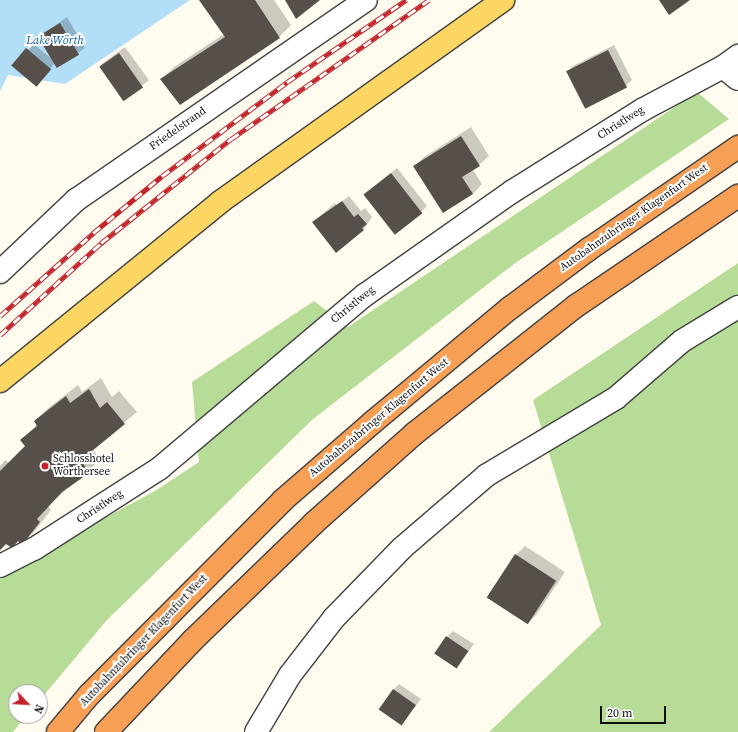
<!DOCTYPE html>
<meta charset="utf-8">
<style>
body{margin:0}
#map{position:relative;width:738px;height:732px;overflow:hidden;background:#fffcef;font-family:"Source Serif 4",serif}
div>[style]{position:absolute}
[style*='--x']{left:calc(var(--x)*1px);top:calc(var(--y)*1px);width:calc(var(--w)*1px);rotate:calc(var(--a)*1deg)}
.forest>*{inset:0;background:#b6dc97}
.water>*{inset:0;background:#b3def7}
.shadow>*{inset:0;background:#0003;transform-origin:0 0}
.building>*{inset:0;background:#574f4a;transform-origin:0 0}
.roads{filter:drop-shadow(1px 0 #414141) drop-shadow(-1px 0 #414141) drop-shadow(0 1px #414141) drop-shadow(0 -1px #414141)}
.minor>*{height:22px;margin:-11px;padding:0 11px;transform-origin:11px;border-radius:11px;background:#fff}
.major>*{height:22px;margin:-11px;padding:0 11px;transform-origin:11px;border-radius:11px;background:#fbd663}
.highway>*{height:22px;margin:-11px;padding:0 11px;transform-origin:11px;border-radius:11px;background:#f79f55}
.rail>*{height:4.5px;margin-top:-2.25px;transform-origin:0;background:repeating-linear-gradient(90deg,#fff 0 9px,#c2232a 0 18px);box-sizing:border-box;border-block:1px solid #c2232a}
.dots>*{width:11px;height:11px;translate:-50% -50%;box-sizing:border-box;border:2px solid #fff;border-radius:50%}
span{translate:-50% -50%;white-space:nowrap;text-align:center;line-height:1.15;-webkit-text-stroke:4px #fff;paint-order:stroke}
.street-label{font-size:11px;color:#0e0e0e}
.poi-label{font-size:11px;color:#0e0e0e}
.left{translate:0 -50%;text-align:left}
.water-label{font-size:12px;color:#1464a3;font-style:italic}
.north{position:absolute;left:8px;top:684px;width:40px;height:40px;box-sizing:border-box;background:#fff;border:1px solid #9f9f9f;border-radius:50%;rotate:115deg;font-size:11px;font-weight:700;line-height:16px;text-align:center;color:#0e0e0e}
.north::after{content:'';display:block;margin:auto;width:14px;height:18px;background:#c2232a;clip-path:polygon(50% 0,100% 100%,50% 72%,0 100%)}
.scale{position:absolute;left:600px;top:706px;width:66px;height:18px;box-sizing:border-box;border:2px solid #0e0e0e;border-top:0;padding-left:5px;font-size:12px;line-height:14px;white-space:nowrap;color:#0e0e0e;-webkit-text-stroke:3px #fff;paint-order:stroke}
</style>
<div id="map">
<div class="forest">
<div style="clip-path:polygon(697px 92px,729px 119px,514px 264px,313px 419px,106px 621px,40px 700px,40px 692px,16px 692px,16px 716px,26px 716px,13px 732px,0 732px,0 574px,155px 491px,199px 462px,192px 382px,314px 301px,348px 327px)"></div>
<div style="clip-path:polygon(738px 263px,738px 732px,489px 732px,601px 625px,533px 400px)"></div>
</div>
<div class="water">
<div style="clip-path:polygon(0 0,190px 0,65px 84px,8px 75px,0 91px)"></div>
</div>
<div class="shadow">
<div style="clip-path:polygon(200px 0,274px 0,291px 25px,279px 37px,162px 79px,174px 67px,224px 34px)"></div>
<div style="clip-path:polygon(67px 17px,85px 48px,57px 67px,55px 63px,36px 85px,26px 49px,32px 43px,52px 59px,39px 37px)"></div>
<div style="clip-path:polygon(614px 45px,632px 80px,626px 86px,567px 72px,573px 66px)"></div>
<div style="left:125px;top:47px;width:41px;height:31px;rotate:54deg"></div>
<div style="clip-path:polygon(471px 127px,489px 156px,473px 170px,482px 184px,473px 194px,415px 166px,424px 157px)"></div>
<div style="clip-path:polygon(397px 168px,427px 206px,421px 212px,365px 195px)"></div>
<div style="clip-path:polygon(349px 196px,361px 211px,365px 208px,372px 217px,364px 229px,336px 251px,313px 222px,335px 203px,337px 205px)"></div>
<div style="clip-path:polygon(101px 378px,112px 397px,119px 391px,137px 412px,93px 449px,100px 460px,48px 506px,51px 510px,34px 532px,22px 543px,19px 540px,12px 547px,6px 543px,0 551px,0 466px,5px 460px,9px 463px,26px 446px,21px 440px,37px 425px,35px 421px,47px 409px,78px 385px,82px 392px)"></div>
<div style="clip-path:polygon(525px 546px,565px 572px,537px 614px,528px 623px,516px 555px)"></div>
<div style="clip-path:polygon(453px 631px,474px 644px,457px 667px,447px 637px)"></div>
<div style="clip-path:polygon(399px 684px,421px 699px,402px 724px,393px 690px)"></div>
</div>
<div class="building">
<div style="clip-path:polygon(199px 0,255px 0,280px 38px,180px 105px,160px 79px,225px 37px)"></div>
<div style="clip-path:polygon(285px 0,320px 0,296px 19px)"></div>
<div style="clip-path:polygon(659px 0,690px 0,669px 15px)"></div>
<div style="left:60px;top:23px;width:37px;height:26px;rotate:59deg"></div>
<div style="left:26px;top:48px;width:33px;height:23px;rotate:40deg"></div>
<div style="left:608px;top:50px;width:42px;height:47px;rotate:63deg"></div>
<div style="left:119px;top:53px;width:42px;height:24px;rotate:55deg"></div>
<div style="clip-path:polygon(461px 136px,480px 166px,462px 177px,473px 194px,443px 213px,413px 166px)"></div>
<div style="left:391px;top:173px;width:51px;height:35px;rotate:52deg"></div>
<div style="clip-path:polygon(342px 201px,354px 217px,358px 214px,367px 224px,362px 228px,364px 230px,336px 253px,312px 222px)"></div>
<div style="clip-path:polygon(89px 389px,100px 408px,107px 402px,125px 424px,81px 460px,89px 473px,62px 492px,37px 519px,40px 522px,22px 545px,18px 541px,12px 548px,6px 544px,0 550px,0 471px,25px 446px,20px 440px,37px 426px,34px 421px,66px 396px,70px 403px)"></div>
<div style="left:515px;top:554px;width:49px;height:52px;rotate:33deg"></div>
<div style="left:446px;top:636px;width:27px;height:21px;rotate:34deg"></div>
<div style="left:393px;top:689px;width:28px;height:25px;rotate:35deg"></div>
</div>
<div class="roads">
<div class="minor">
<div style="--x:723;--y:67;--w:19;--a:-36"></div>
<div style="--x:0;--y:272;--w:105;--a:-43.5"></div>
<div style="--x:76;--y:200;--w:352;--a:-34.6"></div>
<div style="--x:0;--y:566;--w:38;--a:-27"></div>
<div style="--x:34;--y:549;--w:150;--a:-32.7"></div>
<div style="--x:160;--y:468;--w:268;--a:-40.2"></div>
<div style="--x:365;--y:295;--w:181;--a:-35.1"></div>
<div style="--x:513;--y:191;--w:152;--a:-32.1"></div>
<div style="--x:642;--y:110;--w:92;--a:-28"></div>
<div style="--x:723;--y:67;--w:19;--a:39"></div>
<div style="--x:256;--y:732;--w:66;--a:-59.2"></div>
<div style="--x:290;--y:675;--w:72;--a:-52.3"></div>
<div style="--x:334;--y:618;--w:98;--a:-45.8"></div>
<div style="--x:402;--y:548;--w:112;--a:-40.7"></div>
<div style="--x:487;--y:475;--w:150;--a:-30.8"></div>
<div style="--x:616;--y:398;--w:87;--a:-40.8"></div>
<div style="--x:682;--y:341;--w:66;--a:-31.3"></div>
</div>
<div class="major">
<div style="--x:0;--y:381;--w:284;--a:-39.1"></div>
<div style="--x:220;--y:202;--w:348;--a:-35.5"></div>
</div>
<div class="highway">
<div style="--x:58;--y:732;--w:48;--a:-50"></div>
<div style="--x:89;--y:695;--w:275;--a:-45.1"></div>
<div style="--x:283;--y:500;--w:119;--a:-40.9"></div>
<div style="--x:373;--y:422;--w:178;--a:-39.8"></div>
<div style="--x:510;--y:308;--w:99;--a:-36.8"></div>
<div style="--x:589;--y:249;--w:181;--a:-34.4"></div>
<div style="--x:106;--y:732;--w:127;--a:-46.6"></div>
<div style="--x:193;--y:640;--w:168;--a:-44"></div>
<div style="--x:314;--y:523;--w:135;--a:-41.7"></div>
<div style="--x:415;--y:433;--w:205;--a:-38.3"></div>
<div style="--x:576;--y:306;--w:196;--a:-34.2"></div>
</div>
</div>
<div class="rail">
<div style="--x:0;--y:316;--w:125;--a:-41.7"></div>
<div style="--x:93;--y:233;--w:89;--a:-39.6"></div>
<div style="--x:162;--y:176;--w:156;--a:-36.9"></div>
<div style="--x:287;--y:82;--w:145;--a:-34.6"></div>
<div style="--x:0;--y:335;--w:137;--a:-42.3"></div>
<div style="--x:101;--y:243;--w:166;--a:-38.7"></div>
<div style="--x:231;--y:139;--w:242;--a:-35.1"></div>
</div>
<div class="dots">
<div style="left:45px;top:466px;background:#c2232a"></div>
</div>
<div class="street-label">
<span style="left:621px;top:123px;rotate:-32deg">Christlweg</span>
<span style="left:178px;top:129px;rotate:-35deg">Friedelstrand</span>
<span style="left:634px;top:218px;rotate:-35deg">Autobahnzubringer Klagenfurt West</span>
<span style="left:353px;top:305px;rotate:-39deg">Christlweg</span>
<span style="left:379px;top:418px;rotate:-40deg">Autobahnzubringer Klagenfurt West</span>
<span style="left:100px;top:507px;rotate:-33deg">Christlweg</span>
<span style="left:144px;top:641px;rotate:-46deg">Autobahnzubringer Klagenfurt West</span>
</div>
<div class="poi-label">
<span class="left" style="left:53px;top:466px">Schlosshotel<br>Wörthersee</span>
</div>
<div class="water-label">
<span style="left:55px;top:41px">Lake Wörth</span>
</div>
<div class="north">N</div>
<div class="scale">20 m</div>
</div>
